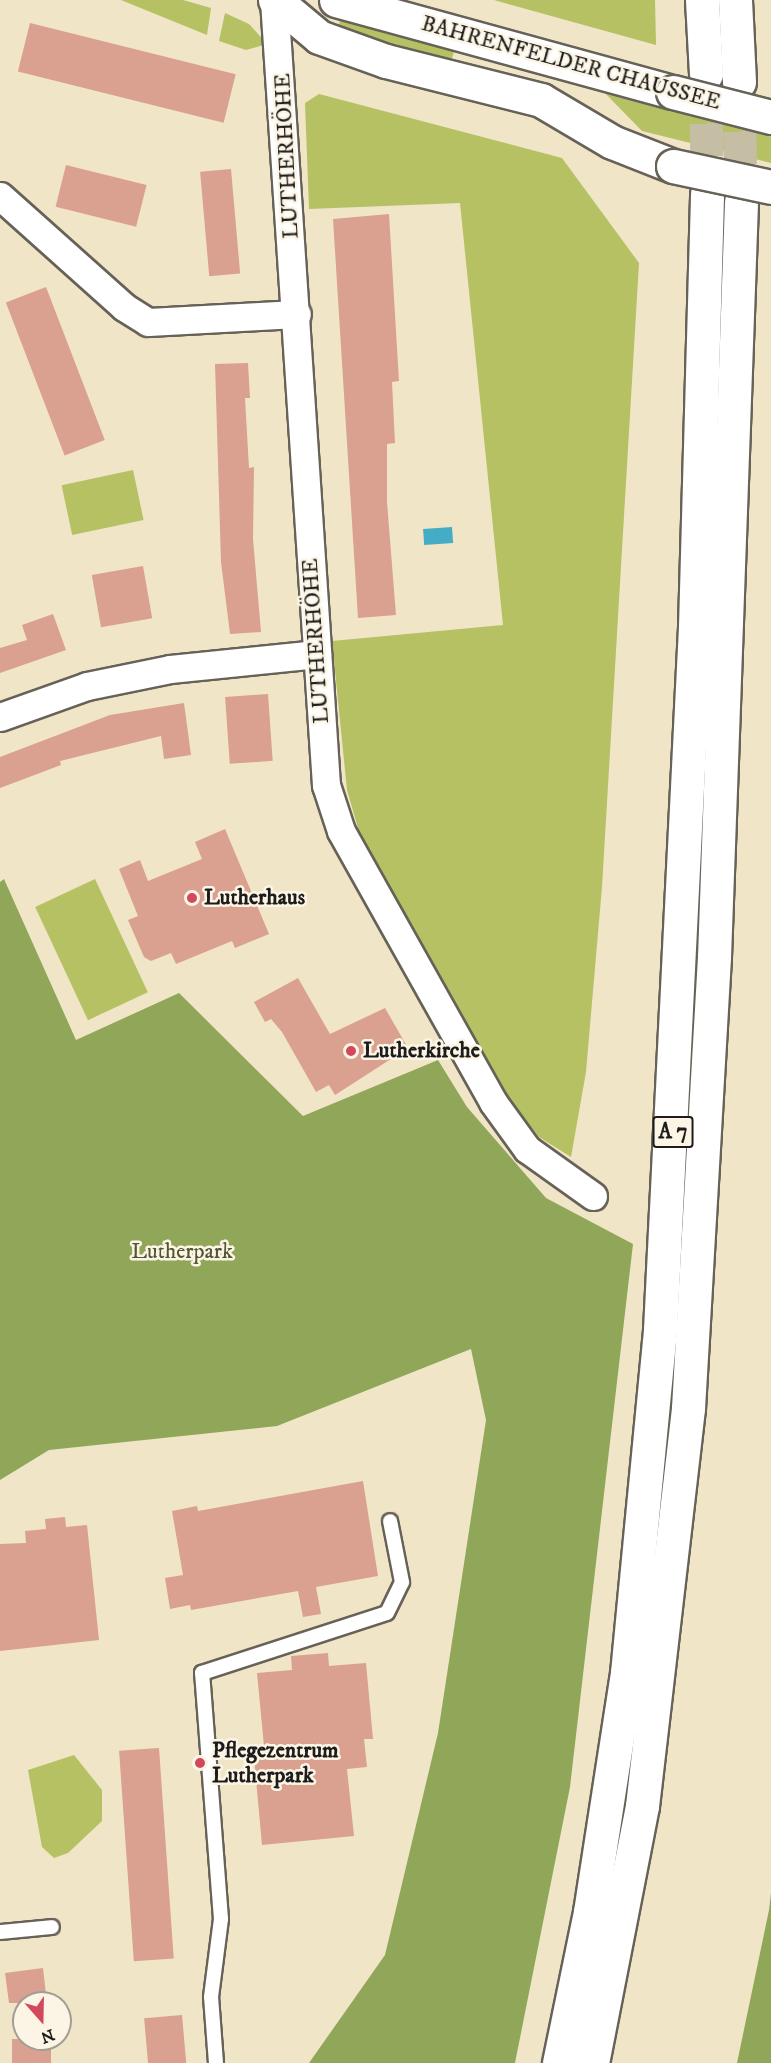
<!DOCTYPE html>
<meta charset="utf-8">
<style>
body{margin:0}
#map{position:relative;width:771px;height:2063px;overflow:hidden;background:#f1e5c7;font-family:"IM FELL DW Pica",serif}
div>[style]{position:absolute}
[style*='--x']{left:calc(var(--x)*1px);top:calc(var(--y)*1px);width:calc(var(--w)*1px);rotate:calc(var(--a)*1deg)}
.green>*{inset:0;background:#b5c163;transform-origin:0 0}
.forest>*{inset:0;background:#90a759}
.water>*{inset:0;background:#45acc5;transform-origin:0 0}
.building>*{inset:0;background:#daa090;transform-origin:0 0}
.highway-tunnel>*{height:33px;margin-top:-16.5px;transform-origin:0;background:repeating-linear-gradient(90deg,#c6bda5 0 33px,transparent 0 49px)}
.roads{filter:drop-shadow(2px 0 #676258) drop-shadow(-2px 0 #676258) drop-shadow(0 2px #676258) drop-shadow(0 -2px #676258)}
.lane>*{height:14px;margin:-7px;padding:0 7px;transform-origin:7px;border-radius:7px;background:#fff}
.street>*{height:27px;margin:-13.5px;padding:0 13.5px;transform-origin:13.5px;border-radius:13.5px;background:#fff}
.secondary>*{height:33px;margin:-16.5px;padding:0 16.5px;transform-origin:16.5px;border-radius:16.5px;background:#fff}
.highway>*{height:33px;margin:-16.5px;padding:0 16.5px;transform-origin:16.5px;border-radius:16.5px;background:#fff}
.bridges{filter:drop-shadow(2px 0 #676258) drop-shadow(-2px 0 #676258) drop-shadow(0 2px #676258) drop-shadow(0 -2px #676258)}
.secondary-bridge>*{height:33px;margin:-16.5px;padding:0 16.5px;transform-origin:16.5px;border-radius:16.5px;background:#fff}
.dots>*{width:16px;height:16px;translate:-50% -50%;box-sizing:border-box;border:3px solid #fcf5e5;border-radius:50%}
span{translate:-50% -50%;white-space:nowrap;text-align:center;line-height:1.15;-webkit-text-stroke:5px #fcf5e5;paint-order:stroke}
.shield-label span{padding:2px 4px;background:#fcf5e5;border:2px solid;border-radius:4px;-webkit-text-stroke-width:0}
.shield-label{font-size:21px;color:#1c1c1c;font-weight:700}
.street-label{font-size:22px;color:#1c1c1c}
.poi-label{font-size:22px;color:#1c1c1c;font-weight:700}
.left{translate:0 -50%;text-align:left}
.park-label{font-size:22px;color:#525635}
.north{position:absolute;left:12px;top:1991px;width:60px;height:60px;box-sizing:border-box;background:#fcf5e5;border:2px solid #a29e95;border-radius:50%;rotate:160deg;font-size:16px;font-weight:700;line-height:24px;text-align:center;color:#1c1c1c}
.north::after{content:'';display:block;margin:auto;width:21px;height:27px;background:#d1495b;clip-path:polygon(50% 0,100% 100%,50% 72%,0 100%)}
</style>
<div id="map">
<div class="green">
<div style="clip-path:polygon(121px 0,183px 0,211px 8px,207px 35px)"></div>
<div style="clip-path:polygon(494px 0,655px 0,656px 45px)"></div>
<div style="clip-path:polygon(225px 13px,249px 24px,267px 44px,246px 50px,219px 41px)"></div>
<div style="clip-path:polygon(340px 13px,456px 45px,450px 65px,339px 30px)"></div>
<div style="clip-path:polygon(599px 87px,771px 132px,771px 163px,642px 131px)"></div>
<div style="clip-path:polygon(319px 94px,562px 158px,639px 263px,602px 887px,586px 1072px,571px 1157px,539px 1137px,511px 1102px,362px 842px,347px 790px,332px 641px,503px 625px,460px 203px,309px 209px,305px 103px)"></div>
<div style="left:133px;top:470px;width:51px;height:73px;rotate:78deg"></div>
<div style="left:95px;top:879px;width:125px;height:66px;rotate:65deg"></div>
<div style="clip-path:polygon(74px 1755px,102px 1790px,102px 1821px,68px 1853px,54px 1858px,42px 1847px,28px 1770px)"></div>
</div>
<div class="forest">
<div style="clip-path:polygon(4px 879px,76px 1040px,179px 993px,303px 1116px,438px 1060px,467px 1107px,546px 1198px,633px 1244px,570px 1787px,515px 2063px,309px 2063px,385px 1955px,438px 1733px,486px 1420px,471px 1349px,277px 1426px,49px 1450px,0 1480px,0 882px)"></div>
<div style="clip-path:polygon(771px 1893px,771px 2063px,737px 2063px,769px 1910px)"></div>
</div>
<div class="water">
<div style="left:452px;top:527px;width:16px;height:29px;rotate:86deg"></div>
</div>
<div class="building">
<div style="left:30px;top:23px;width:212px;height:50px;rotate:14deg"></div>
<div style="left:66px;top:165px;width:83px;height:43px;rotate:14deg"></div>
<div style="left:231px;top:169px;width:105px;height:31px;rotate:85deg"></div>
<div style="clip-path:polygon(389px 214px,399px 381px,392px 382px,395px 443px,387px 444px,387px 502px,396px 615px,358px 618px,333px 219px)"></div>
<div style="left:46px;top:287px;width:164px;height:43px;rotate:69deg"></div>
<div style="clip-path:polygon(248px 363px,250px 398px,245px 398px,249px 468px,254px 467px,253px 539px,261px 632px,230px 634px,221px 562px,215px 364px)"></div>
<div style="left:143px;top:566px;width:53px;height:52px;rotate:80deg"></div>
<div style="clip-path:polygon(53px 614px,66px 650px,0 673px,0 648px,27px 640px,22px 625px)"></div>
<div style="left:268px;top:694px;width:67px;height:43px;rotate:86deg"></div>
<div style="clip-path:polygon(184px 703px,191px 755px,164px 759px,161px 736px,60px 761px,61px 765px,0 788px,0 757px,110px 715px)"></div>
<div style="clip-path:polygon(225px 829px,269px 934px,235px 948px,232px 941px,176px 964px,171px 953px,151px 961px,144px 957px,128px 920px,138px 916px,119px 869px,140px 860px,148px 881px,202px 859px,195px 842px)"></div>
<div style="clip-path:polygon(298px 978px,330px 1034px,385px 1008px,408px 1048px,335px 1095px,329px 1085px,316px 1092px,282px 1032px,271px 1019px,265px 1022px,254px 1002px)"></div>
<div style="clip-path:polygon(363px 1481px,378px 1576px,316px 1587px,321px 1614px,303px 1617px,298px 1591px,191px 1610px,190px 1605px,170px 1609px,165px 1578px,183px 1575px,172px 1511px,197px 1506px,198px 1511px)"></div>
<div style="clip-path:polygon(65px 1517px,66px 1527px,87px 1525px,99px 1640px,0 1651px,0 1544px,26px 1543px,25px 1531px,46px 1529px,45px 1519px)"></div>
<div style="clip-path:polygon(328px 1653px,329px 1666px,366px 1663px,373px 1739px,364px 1739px,367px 1767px,347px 1769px,354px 1836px,262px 1845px,253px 1747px,264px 1746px,257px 1673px,292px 1670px,291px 1656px)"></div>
<div style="left:159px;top:1748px;width:211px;height:40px;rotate:86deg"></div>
<div style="clip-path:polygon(43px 1968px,47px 2003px,9px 2003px,5px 1973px)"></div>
<div style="left:182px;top:2015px;width:48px;height:38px;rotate:85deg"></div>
<div style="left:12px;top:2039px;width:39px;height:24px"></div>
</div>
<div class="highway-tunnel">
<div style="--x:706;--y:74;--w:119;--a:89.5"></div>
<div style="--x:739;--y:82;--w:119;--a:89"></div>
</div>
<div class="roads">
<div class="lane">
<div style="--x:0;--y:1932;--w:52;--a:-5.5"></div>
<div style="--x:216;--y:2063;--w:66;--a:-94.3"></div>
<div style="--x:211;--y:1997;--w:79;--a:-82.7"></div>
<div style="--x:221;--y:1919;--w:247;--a:-94.4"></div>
<div style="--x:202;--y:1673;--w:194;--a:-18"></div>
<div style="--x:387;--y:1613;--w:34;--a:-64"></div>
<div style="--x:402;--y:1582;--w:62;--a:-101.1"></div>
</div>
<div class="street">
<div style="--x:274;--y:0;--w:787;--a:86.21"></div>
<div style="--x:326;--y:785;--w:48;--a:71.9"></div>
<div style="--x:341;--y:831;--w:311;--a:60.7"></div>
<div style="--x:493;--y:1102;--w:58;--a:54.1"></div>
<div style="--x:527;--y:1149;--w:81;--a:35.5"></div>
<div style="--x:0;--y:196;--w:166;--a:41.8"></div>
<div style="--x:124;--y:307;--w:28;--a:32"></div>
<div style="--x:148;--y:322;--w:149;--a:-3.1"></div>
<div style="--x:0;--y:717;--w:92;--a:-19.6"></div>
<div style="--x:87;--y:686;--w:85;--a:-11.6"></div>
<div style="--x:170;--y:669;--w:148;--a:-5.8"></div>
</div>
<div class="secondary">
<div style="--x:275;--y:0;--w:57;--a:40.1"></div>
<div style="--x:319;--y:37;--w:71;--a:19.7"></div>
<div style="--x:386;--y:61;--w:160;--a:14.1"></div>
<div style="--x:541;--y:100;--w:82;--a:30.6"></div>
<div style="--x:612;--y:142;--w:66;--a:21.5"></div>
<div style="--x:336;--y:0;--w:349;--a:15.3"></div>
</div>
<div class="highway">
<div style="--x:702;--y:0;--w:74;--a:86.9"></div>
<div style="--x:735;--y:0;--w:82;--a:87.2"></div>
<div style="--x:559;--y:2063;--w:154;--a:-78.4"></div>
<div style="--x:590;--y:1912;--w:242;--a:-81.2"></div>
<div style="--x:627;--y:1673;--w:345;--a:-84.5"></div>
<div style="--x:660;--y:1330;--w:705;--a:-87.15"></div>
<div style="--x:695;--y:626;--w:433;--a:-88.4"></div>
<div style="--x:592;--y:2063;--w:262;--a:-79"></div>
<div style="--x:642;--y:1806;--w:401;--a:-83.4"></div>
<div style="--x:688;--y:1408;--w:452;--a:-86.7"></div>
<div style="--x:714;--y:957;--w:756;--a:-87.95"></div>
</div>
</div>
<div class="bridges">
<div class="secondary-bridge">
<div style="--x:673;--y:92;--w:101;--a:14.3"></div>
<div style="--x:673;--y:166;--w:100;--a:12.1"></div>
</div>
</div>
<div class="dots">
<div style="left:192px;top:898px;background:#d1495b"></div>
<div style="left:351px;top:1051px;background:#d1495b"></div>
<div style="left:200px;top:1763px;background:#d1495b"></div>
</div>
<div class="shield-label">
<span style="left:673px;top:1132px">A 7</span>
</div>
<div class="street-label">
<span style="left:571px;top:63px;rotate:15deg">BAHRENFELDER CHAUSSEE</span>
<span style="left:287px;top:156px;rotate:-93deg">LUTHERHÖHE</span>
<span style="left:316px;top:641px;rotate:-94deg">LUTHERHÖHE</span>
</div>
<div class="poi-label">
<span class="left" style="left:204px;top:898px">Lutherhaus</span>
<span class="left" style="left:363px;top:1051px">Lutherkirche</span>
<span class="left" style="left:212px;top:1763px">Pflegezentrum<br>Lutherpark</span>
</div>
<div class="park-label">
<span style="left:182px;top:1252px">Lutherpark</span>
</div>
<div class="north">N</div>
</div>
